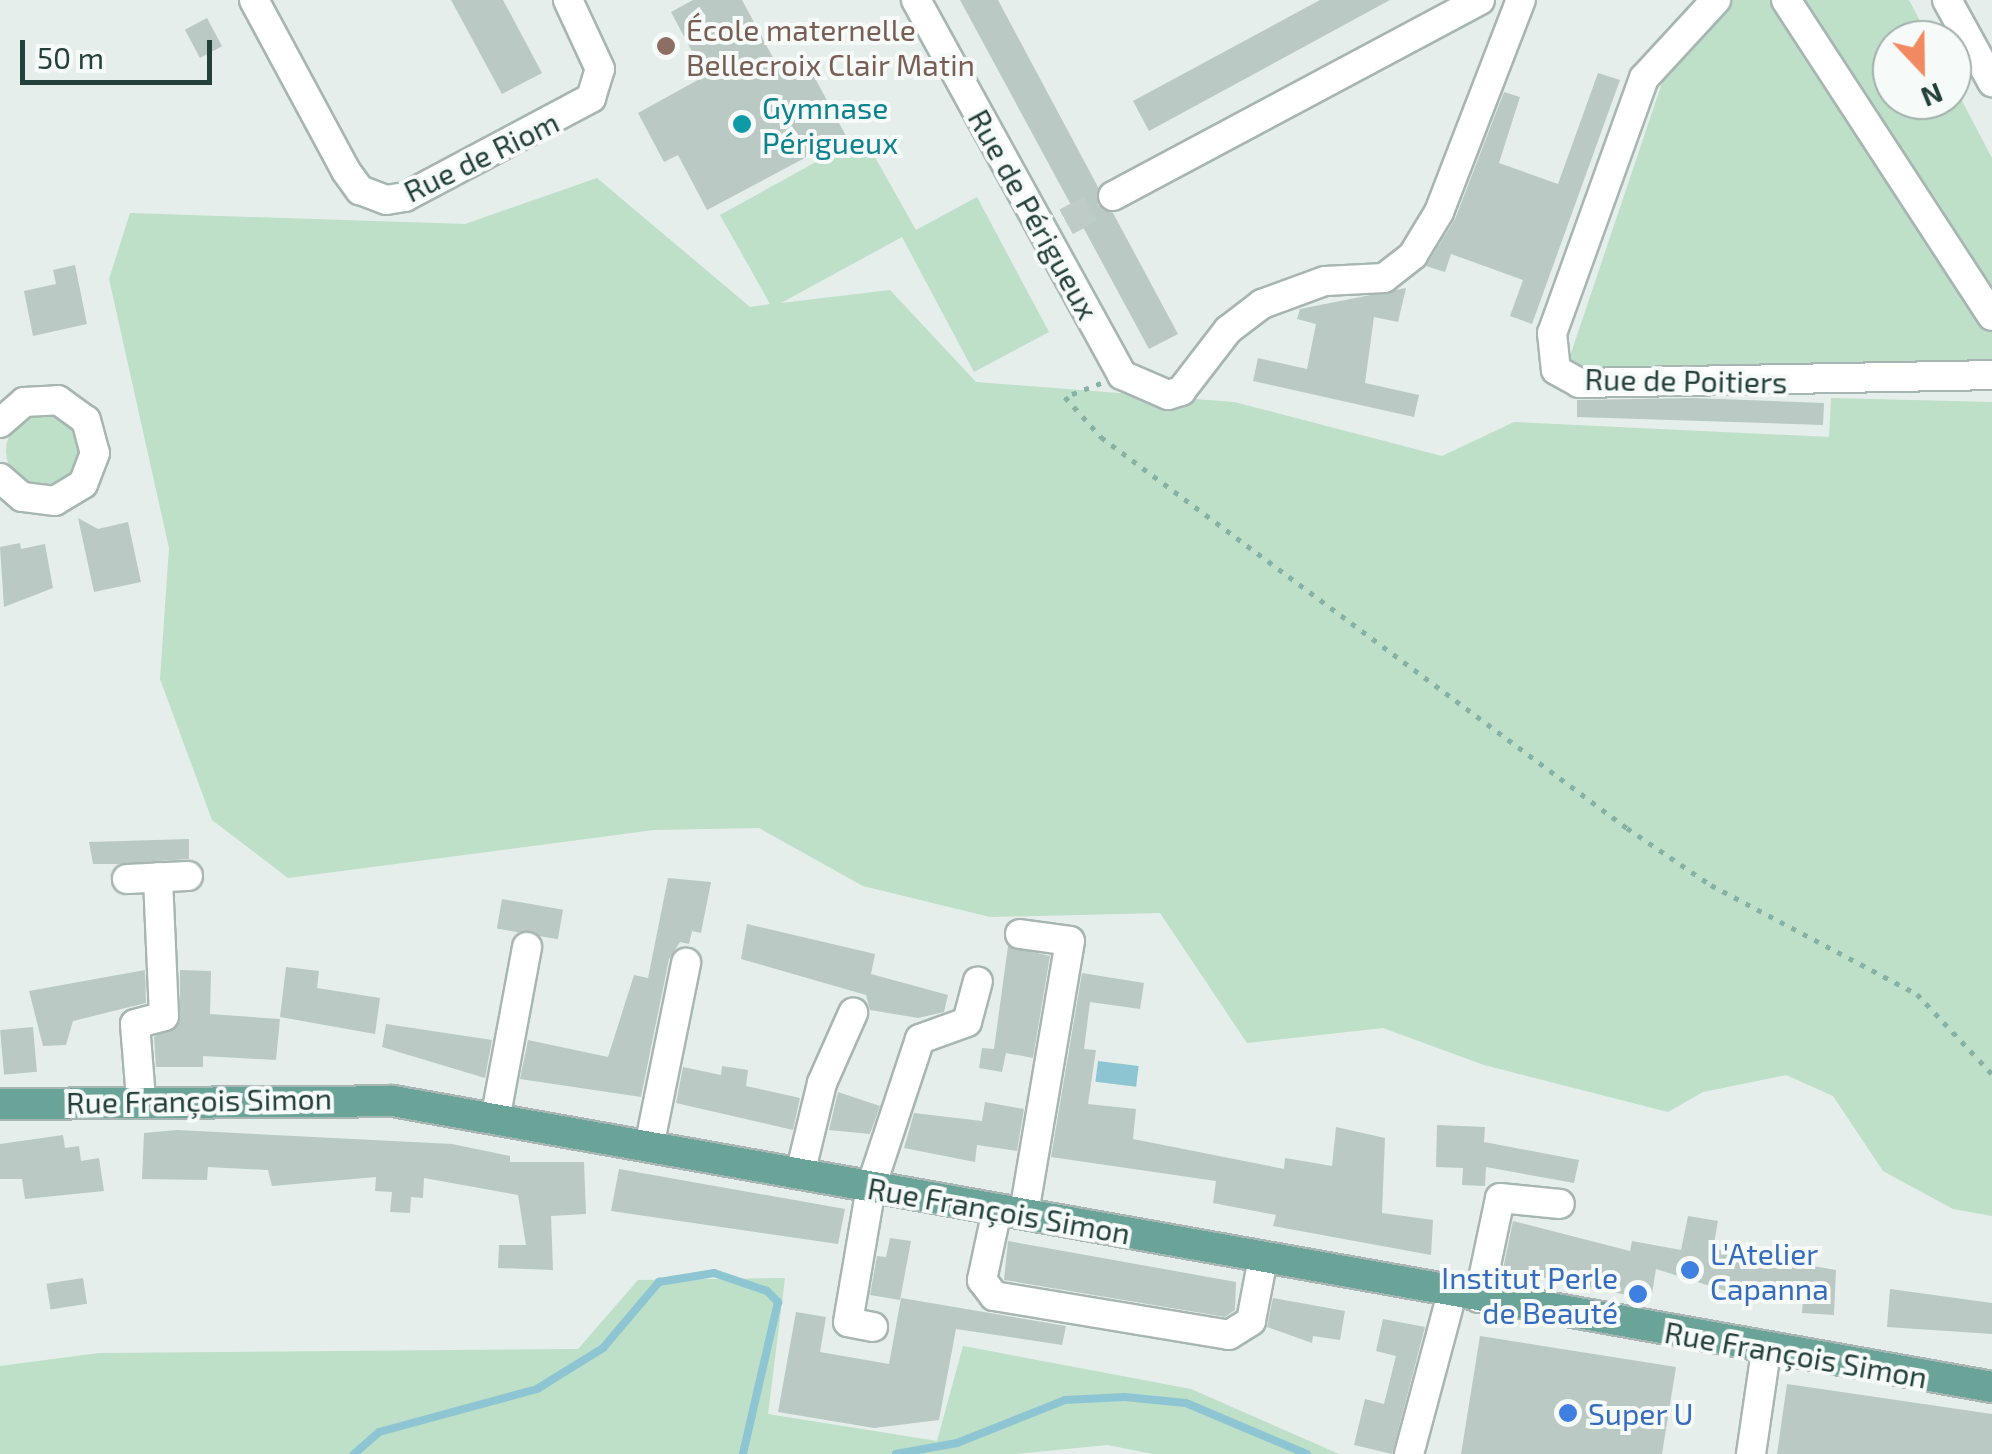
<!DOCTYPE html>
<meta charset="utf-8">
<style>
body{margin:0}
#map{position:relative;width:1992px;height:1454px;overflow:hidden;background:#e5eeea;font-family:"Exo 2",sans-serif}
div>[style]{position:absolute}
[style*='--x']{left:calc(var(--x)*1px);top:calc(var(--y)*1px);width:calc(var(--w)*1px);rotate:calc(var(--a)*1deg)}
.green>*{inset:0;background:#bedfc8}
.round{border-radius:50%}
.water>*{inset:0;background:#8ec5d2;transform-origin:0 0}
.stream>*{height:8px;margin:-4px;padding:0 4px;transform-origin:4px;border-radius:4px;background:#8ec5d2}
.building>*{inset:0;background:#bac9c3;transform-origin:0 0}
.minor-tunnel>*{height:28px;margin-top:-14px;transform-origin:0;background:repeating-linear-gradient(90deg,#becbc7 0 28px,transparent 0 42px)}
.path>*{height:5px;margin-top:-2.5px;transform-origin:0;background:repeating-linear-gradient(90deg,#86b1a5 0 5px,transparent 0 13px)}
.roads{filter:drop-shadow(2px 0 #a7b6b2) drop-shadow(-2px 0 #a7b6b2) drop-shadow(0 2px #a7b6b2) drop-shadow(0 -2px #a7b6b2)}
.minor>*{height:28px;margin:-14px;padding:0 14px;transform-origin:14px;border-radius:14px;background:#fff}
.major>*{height:30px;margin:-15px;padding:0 15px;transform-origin:15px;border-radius:15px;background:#6aa397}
.dots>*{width:28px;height:28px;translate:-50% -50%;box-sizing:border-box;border:5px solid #f6faf8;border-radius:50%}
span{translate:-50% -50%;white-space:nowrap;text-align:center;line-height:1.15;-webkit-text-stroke:8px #f6faf8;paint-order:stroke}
.education-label{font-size:30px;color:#785e54}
.left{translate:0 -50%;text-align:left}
.culture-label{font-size:30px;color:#0d838f}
.street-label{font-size:30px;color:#24403a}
.shop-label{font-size:30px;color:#366cbe}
.right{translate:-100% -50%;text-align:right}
.north{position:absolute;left:1872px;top:20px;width:100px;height:100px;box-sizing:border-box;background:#f6faf8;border:2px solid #a2b0ac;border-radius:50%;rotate:158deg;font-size:28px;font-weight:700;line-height:40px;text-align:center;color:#24403a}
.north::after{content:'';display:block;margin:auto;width:35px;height:45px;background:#f18a60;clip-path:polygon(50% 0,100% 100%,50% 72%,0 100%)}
.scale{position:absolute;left:20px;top:40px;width:192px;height:45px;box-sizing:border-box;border:5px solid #24403a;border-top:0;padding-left:12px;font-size:30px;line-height:35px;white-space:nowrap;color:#24403a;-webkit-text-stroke:8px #f6faf8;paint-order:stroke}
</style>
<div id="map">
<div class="green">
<div style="clip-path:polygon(1729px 0,1909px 0,1930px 40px,1892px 40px,1892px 100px,1952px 100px,1952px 82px,1992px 158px,1992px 366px,1565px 371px,1666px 71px)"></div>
<div style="clip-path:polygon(863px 136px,916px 230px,977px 197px,1049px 332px,974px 372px,902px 237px,781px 303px,890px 290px,976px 382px,1234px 402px,1442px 456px,1514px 422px,1829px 437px,1831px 398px,1992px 402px,1992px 1216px,1953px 1209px,1883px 1171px,1833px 1096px,1786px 1075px,1703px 1092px,1668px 1112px,1484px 1065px,1383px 1028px,1247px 1043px,1160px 913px,990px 917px,863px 886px,759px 828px,654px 830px,288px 878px,212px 820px,160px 679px,169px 548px,109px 279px,130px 213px,465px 224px,597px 178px,750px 307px,770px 304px,720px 215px)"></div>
<div class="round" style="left:6px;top:414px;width:74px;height:74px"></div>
<div style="clip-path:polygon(785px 1278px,768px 1414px,937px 1441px,963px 1346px,1191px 1389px,1339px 1454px,1153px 1454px,1107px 1445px,1015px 1454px,0 1454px,0 1366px,99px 1353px,578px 1349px,638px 1280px)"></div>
</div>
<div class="water">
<div style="left:1098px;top:1061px;width:41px;height:21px;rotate:7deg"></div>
</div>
<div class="stream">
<div style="--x:354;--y:1454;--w:33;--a:-41"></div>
<div style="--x:379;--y:1432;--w:164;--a:-15.2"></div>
<div style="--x:537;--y:1389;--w:78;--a:-31.8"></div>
<div style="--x:603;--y:1348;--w:87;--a:-49.7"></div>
<div style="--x:659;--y:1282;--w:56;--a:-9.3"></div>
<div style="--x:714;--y:1273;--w:56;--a:18.8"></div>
<div style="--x:767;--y:1291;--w:16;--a:45"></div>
<div style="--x:778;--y:1302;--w:156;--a:103"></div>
<div style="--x:896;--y:1454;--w:62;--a:-10.2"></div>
<div style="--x:957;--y:1443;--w:116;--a:-21.7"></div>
<div style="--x:1065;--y:1400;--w:60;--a:-2.9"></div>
<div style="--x:1125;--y:1397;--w:61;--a:5.6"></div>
<div style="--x:1186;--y:1403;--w:131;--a:22.9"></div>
</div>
<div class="building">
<div style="clip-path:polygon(451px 0,503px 0,542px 73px,502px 94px)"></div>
<div style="clip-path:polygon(693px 0,742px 0,784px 78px,808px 65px,846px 136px,707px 210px,678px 155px,664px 162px,638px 113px,705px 76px,671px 12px)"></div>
<div style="clip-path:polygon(960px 0,998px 0,1098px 187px,1098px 205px,1113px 213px,1178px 334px,1149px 349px)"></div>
<div style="clip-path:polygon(1320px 0,1390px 0,1149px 131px,1133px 101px)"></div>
<div style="left:207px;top:18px;width:32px;height:25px;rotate:62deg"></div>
<div style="clip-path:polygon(1598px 73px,1620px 80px,1532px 324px,1510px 316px,1523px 280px,1451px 254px,1445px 272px,1426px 266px,1455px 219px,1504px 92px,1520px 97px,1499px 163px,1558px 184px)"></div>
<div style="clip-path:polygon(75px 265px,87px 324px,33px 336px,24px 291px,56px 284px,53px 270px)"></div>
<div style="clip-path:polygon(1406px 288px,1398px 322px,1374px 317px,1365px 383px,1419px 395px,1414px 417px,1253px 381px,1258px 358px,1307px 369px,1316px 324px,1297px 319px,1300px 309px)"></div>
<div style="clip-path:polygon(1692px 398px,1824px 403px,1823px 425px,1577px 417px,1577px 400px)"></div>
<div style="clip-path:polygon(78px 518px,98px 529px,128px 522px,141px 582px,94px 592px)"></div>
<div style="clip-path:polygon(20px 543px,21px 549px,45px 544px,53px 588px,4px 607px,0 547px)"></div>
<div style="clip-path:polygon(189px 839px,189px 859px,119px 864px,93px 864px,89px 842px)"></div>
<div style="clip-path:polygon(668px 878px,711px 882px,701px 933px,692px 931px,689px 944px,680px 942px,669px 959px,641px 1097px,520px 1079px,528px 1040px,608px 1057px,634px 975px,648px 978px)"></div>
<div style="left:502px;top:899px;width:62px;height:30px;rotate:10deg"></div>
<div style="clip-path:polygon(747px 924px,875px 954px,871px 974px,948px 995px,944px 1012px,918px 1018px,870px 1010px,866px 995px,741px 959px)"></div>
<div style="clip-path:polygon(1008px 946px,1050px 956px,1033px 1058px,1006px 1053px,1002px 1072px,979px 1068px,982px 1048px,994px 1049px)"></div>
<div style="clip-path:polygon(286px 967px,319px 971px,317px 988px,380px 998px,375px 1034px,280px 1017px)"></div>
<div style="clip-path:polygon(145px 970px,146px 1003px,73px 1021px,66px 1045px,43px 1046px,29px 991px)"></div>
<div style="clip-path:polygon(180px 970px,211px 971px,210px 1014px,280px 1019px,276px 1060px,203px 1056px,203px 1067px,156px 1067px,154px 1037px,180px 1022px)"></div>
<div style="clip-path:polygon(1082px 973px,1144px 983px,1140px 1009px,1090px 1002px,1084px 1049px,1096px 1050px,1088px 1104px,1136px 1109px,1133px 1139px,1284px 1169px,1285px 1158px,1332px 1166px,1336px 1127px,1385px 1138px,1382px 1213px,1433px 1220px,1431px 1255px,1273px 1226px,1276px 1215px,1213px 1203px,1216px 1181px,1051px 1157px)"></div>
<div style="clip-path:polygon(386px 1024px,492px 1040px,485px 1078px,382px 1047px)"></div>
<div style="left:33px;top:1027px;width:45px;height:33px;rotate:85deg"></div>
<div style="clip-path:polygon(722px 1066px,748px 1070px,746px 1086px,800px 1098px,793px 1130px,676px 1103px,683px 1067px,721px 1075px)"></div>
<div style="clip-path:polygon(838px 1092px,880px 1106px,870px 1134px,829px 1130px)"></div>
<div style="clip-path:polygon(985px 1102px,1024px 1109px,1017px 1151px,977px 1145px,975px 1162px,904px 1148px,914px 1113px,982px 1121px)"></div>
<div style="clip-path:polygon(1437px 1125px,1485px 1127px,1484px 1142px,1579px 1160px,1574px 1183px,1486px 1167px,1485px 1186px,1462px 1185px,1463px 1168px,1436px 1167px)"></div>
<div style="clip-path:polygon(177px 1130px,452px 1144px,510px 1156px,510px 1162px,584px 1162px,586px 1214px,551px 1216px,553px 1270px,498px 1268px,499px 1245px,526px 1245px,518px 1195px,424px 1178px,423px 1198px,411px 1197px,410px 1213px,390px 1212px,392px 1192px,375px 1191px,376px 1177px,272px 1186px,268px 1170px,208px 1167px,207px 1180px,142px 1179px,144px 1133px)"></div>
<div style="clip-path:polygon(63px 1135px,65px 1148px,79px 1146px,81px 1161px,99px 1158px,104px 1191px,25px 1199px,22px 1179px,0 1179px,0 1144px)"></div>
<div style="clip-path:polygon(619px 1169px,845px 1209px,838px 1244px,611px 1211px)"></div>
<div style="clip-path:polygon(1688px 1216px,1718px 1221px,1713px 1249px,1836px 1270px,1834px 1315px,1802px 1313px,1803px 1300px,1723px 1290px,1656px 1269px,1651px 1300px,1503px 1269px,1513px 1221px,1630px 1251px,1632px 1241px,1681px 1250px)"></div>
<div style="clip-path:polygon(890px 1238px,911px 1241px,900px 1300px,870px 1295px,877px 1256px,886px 1257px)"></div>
<div style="clip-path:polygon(1008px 1241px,1236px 1282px,1235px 1310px,1225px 1317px,1004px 1280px)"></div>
<div style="left:83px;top:1278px;width:26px;height:37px;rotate:81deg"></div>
<div style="clip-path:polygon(1890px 1289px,1992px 1303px,1992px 1334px,1887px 1327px)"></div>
<div style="clip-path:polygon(901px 1298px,1066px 1326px,1062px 1345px,956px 1329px,939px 1420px,874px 1428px,778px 1412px,796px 1312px,826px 1317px,820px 1352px,889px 1364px)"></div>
<div style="clip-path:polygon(1273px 1298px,1345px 1311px,1340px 1340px,1313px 1336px,1312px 1343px,1267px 1327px)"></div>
<div style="clip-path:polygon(1383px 1319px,1425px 1327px,1392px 1454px,1354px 1445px,1365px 1399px,1384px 1404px,1396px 1356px,1376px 1351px)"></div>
<div style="clip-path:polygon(1480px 1336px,1676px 1367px,1662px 1454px,1461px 1454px)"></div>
<div style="clip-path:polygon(1787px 1384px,1992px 1414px,1992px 1454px,1777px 1454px)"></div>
</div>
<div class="minor-tunnel">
<div style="--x:1066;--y:222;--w:54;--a:-29"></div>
</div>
<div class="path">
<div style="--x:1101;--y:383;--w:39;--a:159"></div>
<div style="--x:1065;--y:397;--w:54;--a:48"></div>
<div style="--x:1101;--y:437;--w:655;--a:36.63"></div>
<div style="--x:1627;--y:828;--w:102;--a:34.2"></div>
<div style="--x:1711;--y:885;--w:233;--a:27.9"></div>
<div style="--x:1917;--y:994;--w:110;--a:46.8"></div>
</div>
<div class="roads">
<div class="minor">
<div style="--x:254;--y:0;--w:194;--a:61.7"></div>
<div style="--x:346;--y:171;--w:24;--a:54"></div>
<div style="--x:360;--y:190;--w:28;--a:21"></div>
<div style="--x:386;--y:200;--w:19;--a:-9"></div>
<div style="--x:405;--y:197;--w:211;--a:-28"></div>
<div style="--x:591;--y:98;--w:30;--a:-73"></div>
<div style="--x:600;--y:69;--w:76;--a:-114.9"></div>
<div style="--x:916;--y:0;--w:428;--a:61.2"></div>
<div style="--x:1122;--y:375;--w:50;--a:23.5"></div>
<div style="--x:1168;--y:395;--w:14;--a:-17"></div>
<div style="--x:1181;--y:391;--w:77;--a:-52.4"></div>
<div style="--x:1228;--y:330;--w:43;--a:-37.4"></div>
<div style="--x:1262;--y:304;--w:67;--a:-20.1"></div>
<div style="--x:1325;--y:281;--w:59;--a:-2.9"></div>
<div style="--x:1384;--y:278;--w:37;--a:-38"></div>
<div style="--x:1413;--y:255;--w:50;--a:-58.8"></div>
<div style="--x:1439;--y:212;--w:227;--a:-68.9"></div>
<div style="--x:1716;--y:0;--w:106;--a:132.7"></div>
<div style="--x:1644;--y:78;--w:271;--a:109.8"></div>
<div style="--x:1552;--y:333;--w:37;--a:84"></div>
<div style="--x:1556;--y:370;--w:26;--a:29"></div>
<div style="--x:1579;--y:383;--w:413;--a:-1.1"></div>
<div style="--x:1786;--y:0;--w:377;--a:56.9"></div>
<div style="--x:1947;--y:0;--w:94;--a:61.2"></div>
<div style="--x:1113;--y:196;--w:416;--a:-28.1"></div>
<div style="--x:0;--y:423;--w:32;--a:-41"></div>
<div style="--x:24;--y:402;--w:34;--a:-3"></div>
<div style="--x:58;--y:400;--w:34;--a:36"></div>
<div style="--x:86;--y:420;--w:34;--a:75"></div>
<div style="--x:95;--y:453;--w:33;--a:111"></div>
<div style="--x:83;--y:484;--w:33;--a:149"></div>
<div style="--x:55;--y:501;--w:33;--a:-173"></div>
<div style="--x:22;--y:497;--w:29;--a:-139"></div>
<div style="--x:127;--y:879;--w:61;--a:-2.8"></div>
<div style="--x:1020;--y:934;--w:50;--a:8"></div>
<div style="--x:1070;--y:941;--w:277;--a:99.6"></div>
<div style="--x:141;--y:1099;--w:75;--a:-94.6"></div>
<div style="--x:135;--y:1024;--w:30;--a:-15"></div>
<div style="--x:164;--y:1016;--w:139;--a:-92.5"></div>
<div style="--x:495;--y:1120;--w:176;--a:-79.5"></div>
<div style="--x:649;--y:1147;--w:188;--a:-78.6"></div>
<div style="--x:800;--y:1174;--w:94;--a:-76.4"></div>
<div style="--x:822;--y:1083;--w:77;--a:-66.1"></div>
<div style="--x:997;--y:1210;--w:72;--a:102.1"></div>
<div style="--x:982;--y:1280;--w:20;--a:53"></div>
<div style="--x:994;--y:1296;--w:238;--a:9.4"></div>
<div style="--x:1229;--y:1335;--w:26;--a:-32"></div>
<div style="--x:1251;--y:1321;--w:64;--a:-79.2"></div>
<div style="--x:1479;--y:1298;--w:102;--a:-78.1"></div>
<div style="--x:1500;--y:1198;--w:60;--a:5.7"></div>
<div style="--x:873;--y:1327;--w:25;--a:-169"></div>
<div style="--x:848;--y:1322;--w:137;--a:-80.3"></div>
<div style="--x:871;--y:1187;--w:156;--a:-71.7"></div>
<div style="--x:920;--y:1039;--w:50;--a:-19.9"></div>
<div style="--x:967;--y:1022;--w:42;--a:-75"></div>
<div style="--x:1409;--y:1454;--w:167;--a:-75"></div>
<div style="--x:1751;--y:1454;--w:104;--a:-81.7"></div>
</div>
<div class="major">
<div style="--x:0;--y:1104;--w:393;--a:-0.4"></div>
<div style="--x:393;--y:1101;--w:1624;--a:10.14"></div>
</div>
</div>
<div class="dots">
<div style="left:666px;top:46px;background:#8d6e63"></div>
<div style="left:742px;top:124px;background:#0f9aa8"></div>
<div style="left:1690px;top:1270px;background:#3f7fe0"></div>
<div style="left:1638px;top:1294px;background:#3f7fe0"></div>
<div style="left:1568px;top:1413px;background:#3f7fe0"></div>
</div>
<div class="education-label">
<span class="left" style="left:686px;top:46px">École maternelle<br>Bellecroix Clair Matin</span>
</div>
<div class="culture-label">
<span class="left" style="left:762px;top:124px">Gymnase<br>Périgueux</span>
</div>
<div class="street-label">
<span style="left:481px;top:156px;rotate:-26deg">Rue de Riom</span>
<span style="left:1034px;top:214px;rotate:61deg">Rue de Périgueux</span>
<span style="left:1686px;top:380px;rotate:1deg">Rue de Poitiers</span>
<span style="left:199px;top:1100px;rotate:-1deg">Rue François Simon</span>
<span style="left:999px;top:1210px;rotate:10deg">Rue François Simon</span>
<span style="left:1796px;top:1354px;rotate:10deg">Rue François Simon</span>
</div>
<div class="shop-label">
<span class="left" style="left:1710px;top:1270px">L'Atelier<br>Capanna</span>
<span class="right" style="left:1618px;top:1294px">Institut Perle<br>de Beauté</span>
<span class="left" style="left:1588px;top:1413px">Super U</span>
</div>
<div class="north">N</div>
<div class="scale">50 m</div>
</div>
